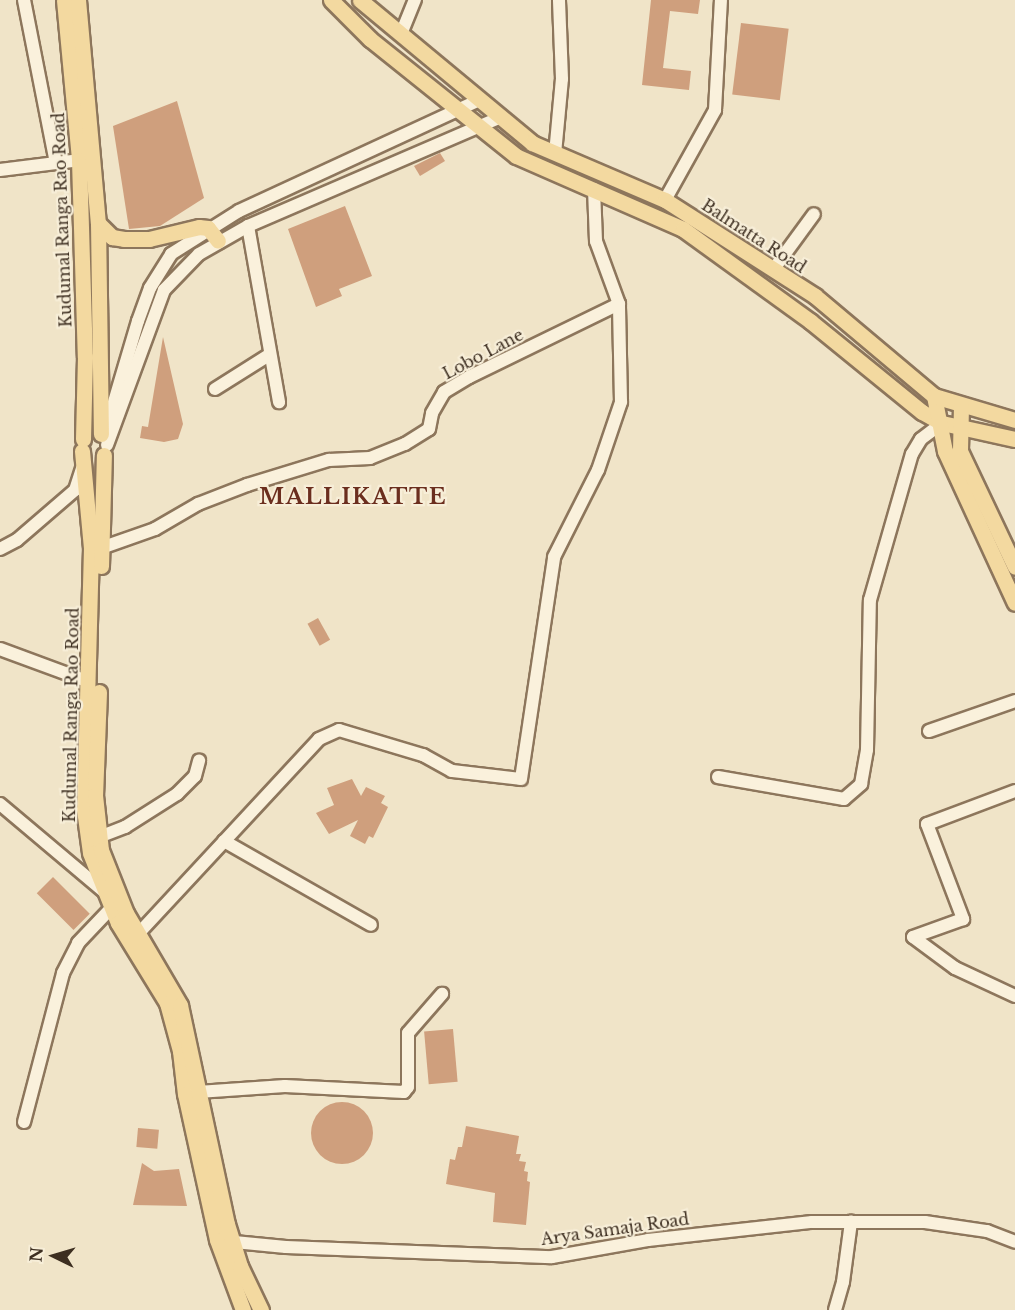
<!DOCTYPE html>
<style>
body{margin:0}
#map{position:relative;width:1015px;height:1310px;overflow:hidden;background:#f0e4c8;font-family:"Libre Baskerville",serif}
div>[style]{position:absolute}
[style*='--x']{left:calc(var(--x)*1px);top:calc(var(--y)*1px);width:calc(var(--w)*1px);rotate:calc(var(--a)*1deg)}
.building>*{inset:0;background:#cf9f7d;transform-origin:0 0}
.round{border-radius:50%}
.roads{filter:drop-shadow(2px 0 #8d765c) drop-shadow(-2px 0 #8d765c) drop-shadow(0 2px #8d765c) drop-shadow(0 -2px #8d765c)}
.minor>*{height:12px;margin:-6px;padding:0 6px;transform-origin:6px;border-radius:6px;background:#faf1dc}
.major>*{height:15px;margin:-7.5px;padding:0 7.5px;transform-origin:7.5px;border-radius:7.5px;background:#f3d9a0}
span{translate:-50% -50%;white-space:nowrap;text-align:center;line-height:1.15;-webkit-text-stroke:4.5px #f7eed8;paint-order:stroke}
.street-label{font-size:16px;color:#3d2e20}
.district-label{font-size:22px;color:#6b2e1e;font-weight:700;letter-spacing:1.5px}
.north{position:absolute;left:24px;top:1226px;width:60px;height:60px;-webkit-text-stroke:4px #f7eed8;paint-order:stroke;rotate:275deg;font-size:16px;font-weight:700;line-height:24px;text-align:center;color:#3d2e20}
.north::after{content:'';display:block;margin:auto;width:21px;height:27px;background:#3d2e20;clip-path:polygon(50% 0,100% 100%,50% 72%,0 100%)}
</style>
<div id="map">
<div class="building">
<div style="clip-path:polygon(651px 0,700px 0,698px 14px,670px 11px,663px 68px,691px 71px,689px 90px,642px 85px)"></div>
<div style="left:741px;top:23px;width:48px;height:72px;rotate:7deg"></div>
<div style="clip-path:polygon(177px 101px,204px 198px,160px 226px,129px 229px,113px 126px)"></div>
<div style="clip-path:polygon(440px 153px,445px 161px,420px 176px,414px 166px)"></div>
<div style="clip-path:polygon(345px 206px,372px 276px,339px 289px,342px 296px,316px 307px,288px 229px)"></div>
<div style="clip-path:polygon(163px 337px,183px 424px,178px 439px,164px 442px,140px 438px,142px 426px,148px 427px)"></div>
<div style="left:318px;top:618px;width:25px;height:12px;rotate:61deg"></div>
<div style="clip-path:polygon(352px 779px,361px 796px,366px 787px,385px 796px,381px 803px,388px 807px,373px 838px,369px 836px,365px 844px,350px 836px,358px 820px,329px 834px,316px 813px,334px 805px,327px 788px)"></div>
<div style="left:53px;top:877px;width:52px;height:23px;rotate:45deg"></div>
<div style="left:453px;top:1029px;width:53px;height:29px;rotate:85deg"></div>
<div class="round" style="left:311px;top:1102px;width:62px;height:62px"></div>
<div style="clip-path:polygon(466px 1126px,519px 1136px,516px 1154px,521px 1154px,519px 1161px,526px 1162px,524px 1171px,528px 1172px,527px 1181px,530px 1182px,526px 1225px,493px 1222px,495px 1193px,446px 1184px,450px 1159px,455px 1160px,458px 1147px,462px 1147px)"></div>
<div style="left:138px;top:1128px;width:21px;height:19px;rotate:5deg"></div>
<div style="clip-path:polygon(142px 1163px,154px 1171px,179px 1169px,187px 1206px,133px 1205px)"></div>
</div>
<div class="roads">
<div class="minor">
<div style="--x:24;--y:0;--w:166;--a:78.9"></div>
<div style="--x:401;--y:34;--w:37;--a:-68"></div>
<div style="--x:555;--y:154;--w:75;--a:-84.7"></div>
<div style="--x:562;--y:79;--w:79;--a:-92.2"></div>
<div style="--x:0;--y:170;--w:89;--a:-7.1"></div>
<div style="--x:665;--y:200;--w:103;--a:-60.9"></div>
<div style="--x:715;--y:110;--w:110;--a:-86.9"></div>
<div style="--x:248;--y:226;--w:179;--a:80"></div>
<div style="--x:773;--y:270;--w:69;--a:-53.8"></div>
<div style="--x:215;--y:389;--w:64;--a:-32.2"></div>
<div style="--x:106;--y:429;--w:113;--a:-73.5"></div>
<div style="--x:138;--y:321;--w:35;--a:-70"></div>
<div style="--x:150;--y:288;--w:40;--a:-58"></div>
<div style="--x:171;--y:254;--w:80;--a:-32.3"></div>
<div style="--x:239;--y:211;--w:264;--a:-24.8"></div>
<div style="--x:107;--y:445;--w:165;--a:-69.8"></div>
<div style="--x:164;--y:290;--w:50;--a:-45.8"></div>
<div style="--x:199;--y:254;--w:56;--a:-29.7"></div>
<div style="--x:248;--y:226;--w:273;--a:-23.3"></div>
<div style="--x:101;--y:548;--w:57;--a:-19.4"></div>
<div style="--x:155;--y:529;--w:50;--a:-30.2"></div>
<div style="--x:198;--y:504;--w:53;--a:-21.2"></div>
<div style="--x:247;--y:485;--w:86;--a:-17"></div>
<div style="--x:329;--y:460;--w:41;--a:-2.8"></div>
<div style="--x:370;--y:458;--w:38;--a:-22"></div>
<div style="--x:405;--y:444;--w:28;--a:-32"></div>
<div style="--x:429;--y:429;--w:16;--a:-79"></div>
<div style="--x:432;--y:413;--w:24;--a:-60"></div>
<div style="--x:444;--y:392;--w:29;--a:-31"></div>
<div style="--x:469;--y:377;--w:167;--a:-26"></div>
<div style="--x:619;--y:304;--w:67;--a:-110.1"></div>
<div style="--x:596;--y:241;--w:52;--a:-92.2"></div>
<div style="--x:0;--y:549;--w:19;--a:-28"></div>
<div style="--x:17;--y:540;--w:77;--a:-40.8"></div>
<div style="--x:75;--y:490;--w:23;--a:-72"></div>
<div style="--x:0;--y:649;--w:95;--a:20.3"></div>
<div style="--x:929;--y:731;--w:91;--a:-19.2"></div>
<div style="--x:718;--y:777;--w:128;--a:9.9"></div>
<div style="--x:844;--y:799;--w:23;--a:-41"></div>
<div style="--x:861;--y:784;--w:35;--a:-80"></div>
<div style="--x:867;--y:750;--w:150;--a:-88.9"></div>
<div style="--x:870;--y:600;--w:152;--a:-74"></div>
<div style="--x:912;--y:454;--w:17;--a:-59"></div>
<div style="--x:921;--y:439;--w:26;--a:-37"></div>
<div style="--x:1015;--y:791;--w:94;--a:159.4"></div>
<div style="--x:927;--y:824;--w:102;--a:69.2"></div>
<div style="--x:963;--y:919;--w:53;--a:160.2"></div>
<div style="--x:913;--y:937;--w:52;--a:36.4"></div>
<div style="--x:955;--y:968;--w:66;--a:25"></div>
<div style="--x:0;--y:804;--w:140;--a:40.1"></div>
<div style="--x:99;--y:837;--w:28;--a:-21"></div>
<div style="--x:125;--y:827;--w:62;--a:-32.4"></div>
<div style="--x:177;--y:794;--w:25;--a:-45"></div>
<div style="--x:195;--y:776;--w:16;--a:-75"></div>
<div style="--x:224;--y:841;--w:169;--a:29.7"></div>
<div style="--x:138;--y:934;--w:266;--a:-47.1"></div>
<div style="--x:319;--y:739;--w:22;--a:-24"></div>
<div style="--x:339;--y:730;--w:88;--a:16.6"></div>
<div style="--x:423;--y:755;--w:33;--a:29"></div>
<div style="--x:452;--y:771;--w:69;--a:6.6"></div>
<div style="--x:521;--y:779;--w:224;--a:-81.5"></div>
<div style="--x:554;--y:557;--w:97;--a:-63.2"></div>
<div style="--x:598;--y:470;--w:72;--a:-71.3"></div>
<div style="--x:621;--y:402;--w:98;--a:-91.2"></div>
<div style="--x:198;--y:1092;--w:87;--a:-3.9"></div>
<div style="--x:285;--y:1086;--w:119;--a:2.9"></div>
<div style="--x:404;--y:1092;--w:6;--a:-51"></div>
<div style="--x:408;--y:1087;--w:54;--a:-90"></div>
<div style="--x:408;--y:1033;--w:52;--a:-48.9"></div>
<div style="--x:24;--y:1122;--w:154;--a:-75.3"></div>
<div style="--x:63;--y:973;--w:34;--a:-63"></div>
<div style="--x:78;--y:943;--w:57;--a:-46.4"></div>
<div style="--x:224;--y:1241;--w:62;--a:5.5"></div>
<div style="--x:286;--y:1247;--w:266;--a:2.2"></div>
<div style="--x:552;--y:1257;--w:97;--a:-10"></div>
<div style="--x:648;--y:1240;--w:165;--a:-6.3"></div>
<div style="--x:812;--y:1222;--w:113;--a:0"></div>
<div style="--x:925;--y:1222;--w:63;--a:8.3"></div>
<div style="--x:987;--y:1231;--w:30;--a:21"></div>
<div style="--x:835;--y:1310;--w:29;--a:-74"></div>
<div style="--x:843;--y:1282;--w:61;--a:-82.4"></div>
</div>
<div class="major">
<div style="--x:64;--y:0;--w:161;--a:84.6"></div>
<div style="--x:79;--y:160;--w:197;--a:88.3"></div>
<div style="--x:85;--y:357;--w:82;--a:91.4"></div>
<div style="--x:78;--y:0;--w:224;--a:84.9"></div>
<div style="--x:98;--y:223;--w:211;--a:89.2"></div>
<div style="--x:331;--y:0;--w:55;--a:45"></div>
<div style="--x:370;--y:39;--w:187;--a:38.7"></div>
<div style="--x:516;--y:156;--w:182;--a:23.6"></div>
<div style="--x:683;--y:229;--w:157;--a:35.9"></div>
<div style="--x:810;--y:321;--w:144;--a:39.1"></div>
<div style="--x:922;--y:412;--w:23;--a:29"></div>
<div style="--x:942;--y:423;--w:75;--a:12.4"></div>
<div style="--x:360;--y:0;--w:224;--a:39.7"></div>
<div style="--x:532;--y:143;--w:145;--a:23.2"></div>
<div style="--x:665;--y:200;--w:178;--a:32.6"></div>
<div style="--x:815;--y:296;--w:155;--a:40"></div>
<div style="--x:934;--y:396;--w:56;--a:78.7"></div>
<div style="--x:945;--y:451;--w:167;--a:65.3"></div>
<div style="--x:98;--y:223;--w:20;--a:45"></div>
<div style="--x:112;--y:237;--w:12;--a:9"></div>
<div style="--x:124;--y:239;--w:25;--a:0"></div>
<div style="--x:149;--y:239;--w:51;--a:-13.5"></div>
<div style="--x:199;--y:227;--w:9;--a:6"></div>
<div style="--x:208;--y:228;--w:16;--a:52"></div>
<div style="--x:934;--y:396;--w:84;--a:16.5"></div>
<div style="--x:961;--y:406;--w:45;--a:91.3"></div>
<div style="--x:960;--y:451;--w:128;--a:64.6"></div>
<div style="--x:82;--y:451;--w:97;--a:84.7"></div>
<div style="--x:91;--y:548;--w:261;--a:91.5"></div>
<div style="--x:84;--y:809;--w:44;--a:82.2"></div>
<div style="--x:90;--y:853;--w:75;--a:68.2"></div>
<div style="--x:118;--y:923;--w:94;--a:58.5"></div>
<div style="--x:167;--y:1003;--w:50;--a:74.8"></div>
<div style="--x:180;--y:1051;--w:43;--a:83.4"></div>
<div style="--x:185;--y:1094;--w:149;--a:77.6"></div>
<div style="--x:217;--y:1240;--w:75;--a:69.6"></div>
<div style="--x:101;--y:566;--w:111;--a:-88.5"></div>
<div style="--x:99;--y:692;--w:103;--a:92.2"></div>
<div style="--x:95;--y:795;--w:55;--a:83.8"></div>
<div style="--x:101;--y:850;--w:68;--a:68.4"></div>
<div style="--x:126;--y:913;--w:107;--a:59.6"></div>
<div style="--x:180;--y:1005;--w:224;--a:77.9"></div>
<div style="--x:227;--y:1224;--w:44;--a:72.8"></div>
<div style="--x:240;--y:1266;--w:49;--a:64.5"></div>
</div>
</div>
<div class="street-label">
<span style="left:62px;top:220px;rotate:-92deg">Kudumal Ranga Rao Road</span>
<span style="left:754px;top:236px;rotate:33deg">Balmatta Road</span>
<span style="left:483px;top:354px;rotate:-28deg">Lobo Lane</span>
<span style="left:71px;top:715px;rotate:-89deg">Kudumal Ranga Rao Road</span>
<span style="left:615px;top:1229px;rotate:-8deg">Arya Samaja Road</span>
</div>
<div class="district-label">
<span style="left:353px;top:497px">MALLIKATTE</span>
</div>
<div class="north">N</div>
</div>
